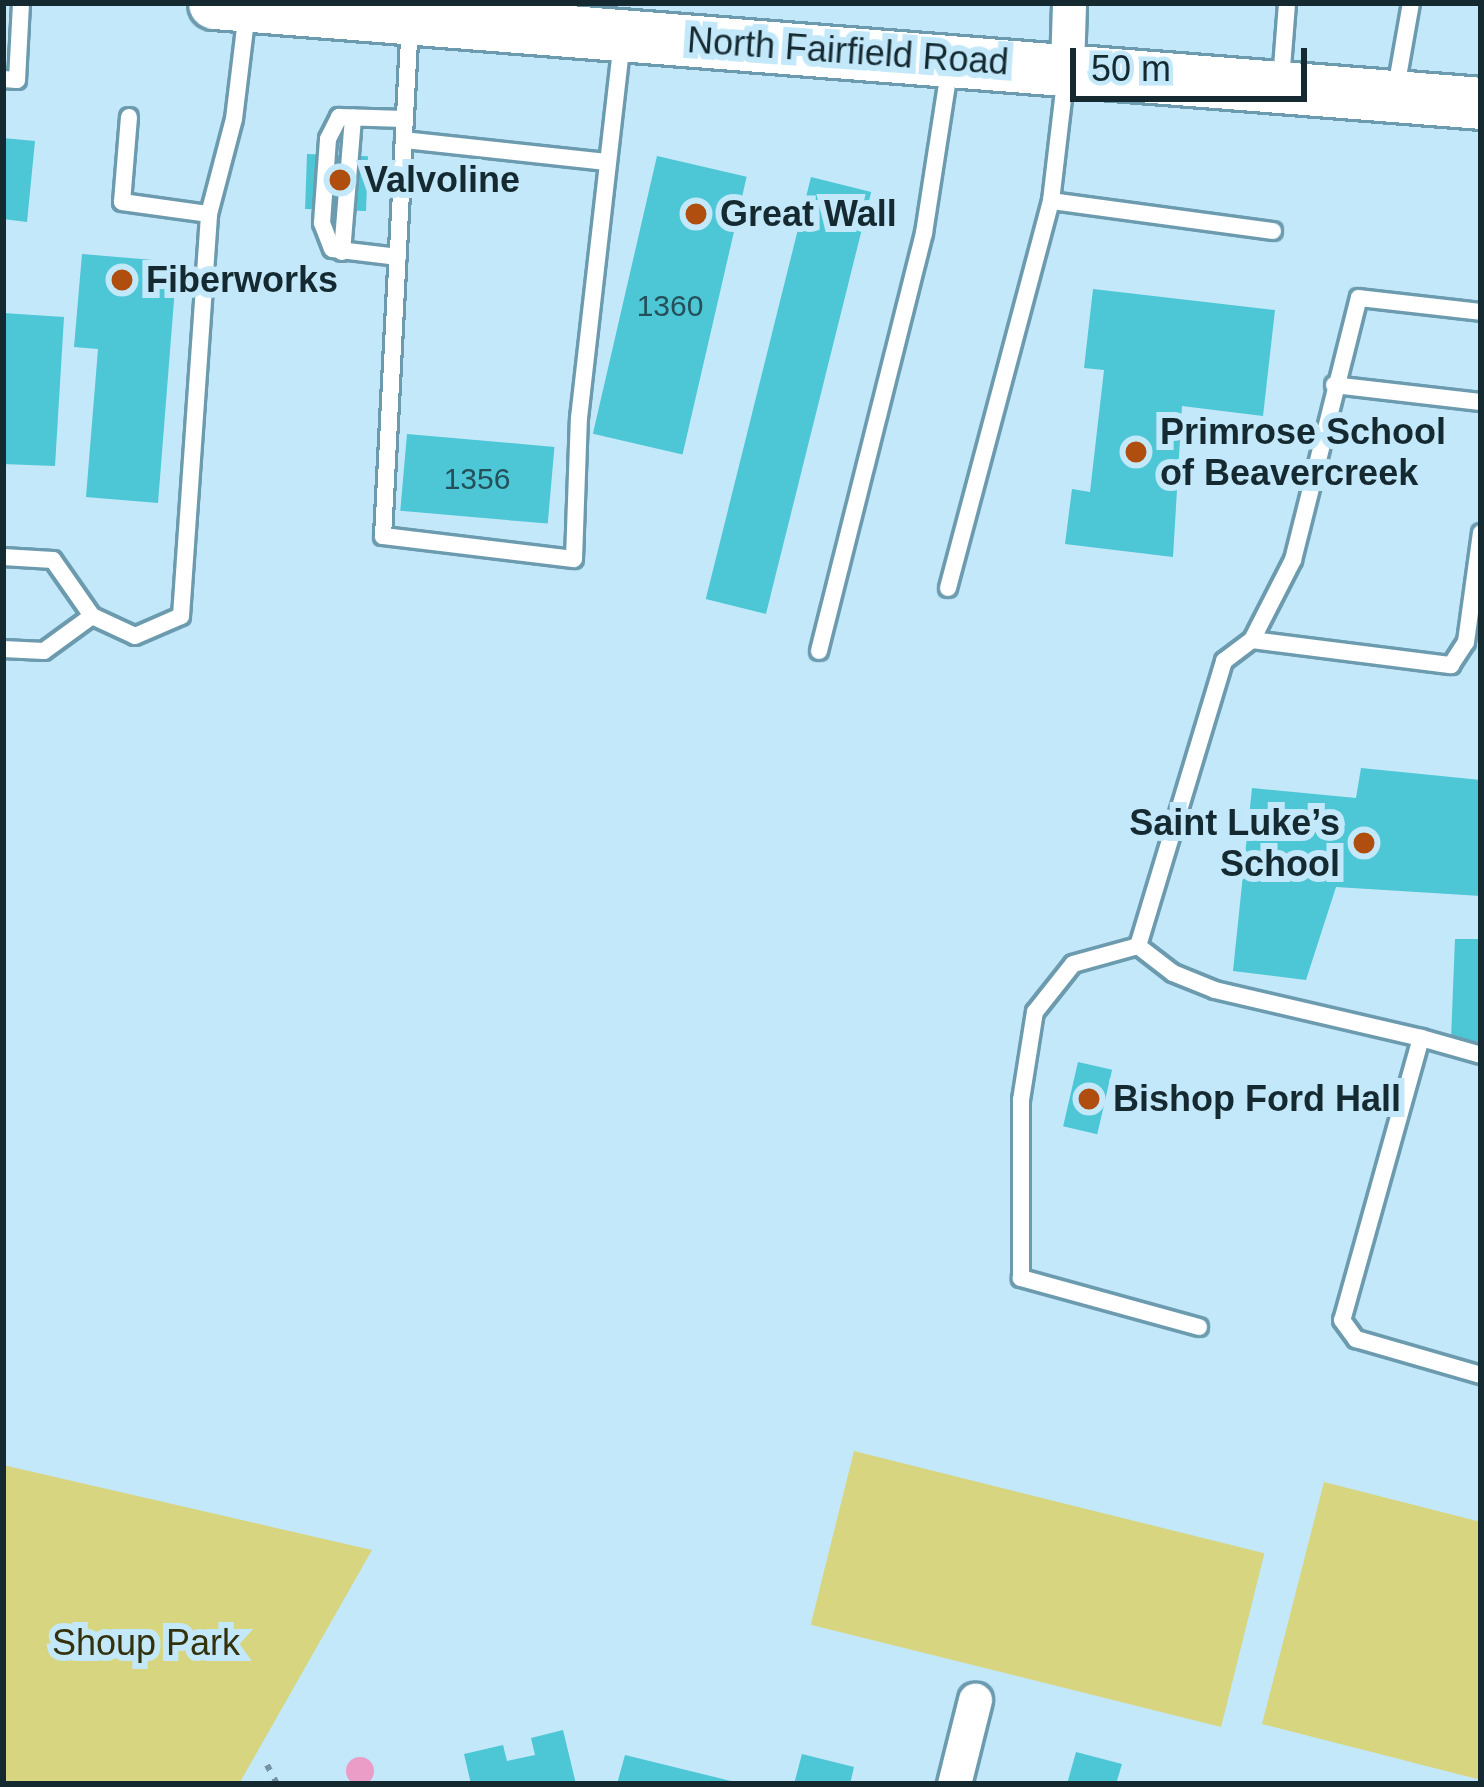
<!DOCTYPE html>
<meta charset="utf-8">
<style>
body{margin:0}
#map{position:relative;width:1484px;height:1787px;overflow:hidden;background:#c2e8fa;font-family:Arial,sans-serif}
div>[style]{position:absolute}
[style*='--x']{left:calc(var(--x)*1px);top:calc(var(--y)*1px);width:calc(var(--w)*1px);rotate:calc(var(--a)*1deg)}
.green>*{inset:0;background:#d8d580;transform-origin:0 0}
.water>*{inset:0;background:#ec9dc7}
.round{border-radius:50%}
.building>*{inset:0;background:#4dc6d5;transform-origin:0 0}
.path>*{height:6px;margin-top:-3px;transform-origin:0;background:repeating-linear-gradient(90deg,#7593a1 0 6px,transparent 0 15px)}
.roads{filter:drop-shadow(3px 0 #6c9baf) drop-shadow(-3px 0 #6c9baf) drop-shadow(0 3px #6c9baf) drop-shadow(0 -3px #6c9baf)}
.lane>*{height:16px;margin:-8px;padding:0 8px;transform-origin:8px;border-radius:8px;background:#fff}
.street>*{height:33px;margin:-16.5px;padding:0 16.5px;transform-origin:16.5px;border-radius:16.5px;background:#fff}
.primary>*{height:51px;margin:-25.5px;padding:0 25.5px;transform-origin:25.5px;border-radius:25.5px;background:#fff}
.dots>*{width:33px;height:33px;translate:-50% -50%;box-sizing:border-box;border:6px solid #c2e8fa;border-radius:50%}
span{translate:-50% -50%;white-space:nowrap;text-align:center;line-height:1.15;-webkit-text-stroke:12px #c2e8fa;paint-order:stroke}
.number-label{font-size:30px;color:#23505a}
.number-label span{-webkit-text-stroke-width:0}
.street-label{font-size:36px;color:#152931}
.poi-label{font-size:36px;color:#152931;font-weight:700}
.left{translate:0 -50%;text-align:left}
.right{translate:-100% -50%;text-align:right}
.park-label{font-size:36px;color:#34320d}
.frame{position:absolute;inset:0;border:6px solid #152931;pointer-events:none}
.scale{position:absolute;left:1070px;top:48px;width:237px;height:54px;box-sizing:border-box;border:6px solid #152931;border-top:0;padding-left:15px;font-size:36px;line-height:42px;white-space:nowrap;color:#152931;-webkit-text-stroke:9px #c2e8fa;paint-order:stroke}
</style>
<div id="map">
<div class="green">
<div style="left:854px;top:1451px;width:423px;height:179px;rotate:14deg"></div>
<div style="clip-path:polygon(3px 1465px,372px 1550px,239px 1784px,3px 1784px)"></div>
<div style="clip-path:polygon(1324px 1482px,1481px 1522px,1481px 1780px,1262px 1724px)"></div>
</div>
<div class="water">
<div class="round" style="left:346px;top:1757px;width:28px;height:28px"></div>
</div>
<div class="building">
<div style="clip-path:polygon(3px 138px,35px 141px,27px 222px,3px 219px)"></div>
<div style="left:307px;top:154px;width:61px;height:55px;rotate:2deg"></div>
<div style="left:657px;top:156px;width:92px;height:285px;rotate:13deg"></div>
<div style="left:811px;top:177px;width:62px;height:435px;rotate:14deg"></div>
<div style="clip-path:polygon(82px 254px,177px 262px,158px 503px,86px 497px,98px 349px,74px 347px)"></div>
<div style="clip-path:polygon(1093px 289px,1275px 310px,1263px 416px,1182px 406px,1173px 557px,1065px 544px,1072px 489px,1090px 492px,1104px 370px,1084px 368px)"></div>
<div style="clip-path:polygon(3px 313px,64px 317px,55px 466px,3px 464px)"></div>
<div style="left:407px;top:434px;width:148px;height:77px;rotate:5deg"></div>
<div style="clip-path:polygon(1361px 768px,1481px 780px,1481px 896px,1336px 887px,1306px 980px,1233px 971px,1252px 788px,1356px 798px)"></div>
<div style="clip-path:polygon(1455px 939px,1481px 939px,1481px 1043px,1451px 1039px)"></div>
<div style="left:1078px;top:1062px;width:35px;height:66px;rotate:13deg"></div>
<div style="clip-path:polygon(563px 1730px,576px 1784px,471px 1784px,464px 1754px,503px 1745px,507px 1761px,535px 1755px,531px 1738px)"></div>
<div style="clip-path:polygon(1076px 1752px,1122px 1764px,1116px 1784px,1067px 1784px)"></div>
<div style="clip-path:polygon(802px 1754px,854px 1767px,850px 1784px,794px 1784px)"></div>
<div style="clip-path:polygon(625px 1755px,735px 1782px,735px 1784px,617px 1784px)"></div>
</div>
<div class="path">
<div style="--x:267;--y:1765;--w:21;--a:62"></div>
</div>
<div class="roads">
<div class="lane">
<div style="--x:410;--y:21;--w:516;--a:93"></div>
<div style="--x:383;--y:536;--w:192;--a:6.9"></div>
<div style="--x:574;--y:559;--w:141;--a:-88"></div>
<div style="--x:579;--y:418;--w:379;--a:-83.5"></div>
<div style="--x:3;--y:79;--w:14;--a:4"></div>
<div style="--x:17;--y:80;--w:77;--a:-87"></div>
<div style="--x:1281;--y:80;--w:77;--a:-85.5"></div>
<div style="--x:1396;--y:88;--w:86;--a:-80"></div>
<div style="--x:129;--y:117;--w:85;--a:94.7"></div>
<div style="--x:122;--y:202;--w:88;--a:7.9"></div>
<div style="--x:404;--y:140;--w:205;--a:6.2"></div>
<div style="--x:1051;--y:201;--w:224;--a:7.7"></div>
<div style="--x:342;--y:252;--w:135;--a:-85.3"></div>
<div style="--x:398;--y:257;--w:66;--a:-173.1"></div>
<div style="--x:332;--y:249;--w:28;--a:-111"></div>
<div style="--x:322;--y:223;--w:84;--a:-85.9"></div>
<div style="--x:328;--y:139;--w:25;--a:-63"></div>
<div style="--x:339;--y:117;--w:66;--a:1.7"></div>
<div style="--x:1334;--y:385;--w:148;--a:6.6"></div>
<div style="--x:3;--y:557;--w:50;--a:3.4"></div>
<div style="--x:53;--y:560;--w:68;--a:55.1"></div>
<div style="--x:92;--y:616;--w:47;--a:24.9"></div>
<div style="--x:135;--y:636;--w:50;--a:-23.5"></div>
<div style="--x:181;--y:616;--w:403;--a:-86"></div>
<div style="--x:209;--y:214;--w:98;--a:-75.3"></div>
<div style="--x:234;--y:119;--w:108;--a:-83.1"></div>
<div style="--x:948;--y:588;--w:400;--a:-75.1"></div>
<div style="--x:1051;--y:201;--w:128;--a:-83.3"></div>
<div style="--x:1252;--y:640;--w:201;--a:7.2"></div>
<div style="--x:1451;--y:665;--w:27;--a:-57"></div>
<div style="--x:1466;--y:642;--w:110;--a:-82.2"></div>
<div style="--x:3;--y:649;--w:41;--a:2.8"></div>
<div style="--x:44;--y:651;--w:59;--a:-36.1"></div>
<div style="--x:819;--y:651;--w:431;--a:-75.9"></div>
<div style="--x:924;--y:233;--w:169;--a:-81.2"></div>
<div style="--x:1138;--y:946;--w:44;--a:37.6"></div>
<div style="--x:1173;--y:973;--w:45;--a:22"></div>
<div style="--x:1215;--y:990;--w:212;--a:13.1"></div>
<div style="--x:1421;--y:1038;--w:293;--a:105.6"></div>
<div style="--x:1342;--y:1320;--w:24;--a:54"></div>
<div style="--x:1356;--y:1339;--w:130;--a:16.1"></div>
<div style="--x:1421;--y:1038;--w:62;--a:15.8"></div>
<div style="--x:1199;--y:1327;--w:185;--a:-164.6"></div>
<div style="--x:1021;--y:1278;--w:178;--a:-90"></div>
<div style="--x:1021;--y:1100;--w:89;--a:-81"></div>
<div style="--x:1035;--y:1012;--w:61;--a:-51.6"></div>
<div style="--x:1073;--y:964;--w:67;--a:-15.5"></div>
<div style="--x:1138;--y:946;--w:298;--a:-73.2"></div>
<div style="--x:1224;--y:661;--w:35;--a:-37"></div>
<div style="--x:1252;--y:640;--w:90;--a:-62.9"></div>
<div style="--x:1293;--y:560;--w:270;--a:-75.9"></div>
<div style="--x:1359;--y:298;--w:123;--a:6.5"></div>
</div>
<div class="street">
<div style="--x:1067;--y:68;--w:65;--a:-88.2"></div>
<div style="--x:954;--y:1784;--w:87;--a:-76"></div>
</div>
<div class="primary">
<div style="--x:214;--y:3;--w:1271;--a:4.51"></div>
</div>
</div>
<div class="dots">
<div style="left:340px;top:180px;background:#b04e0f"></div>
<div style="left:696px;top:214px;background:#b04e0f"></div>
<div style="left:122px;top:280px;background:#b04e0f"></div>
<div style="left:1136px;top:452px;background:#b04e0f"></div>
<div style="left:1364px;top:843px;background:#b04e0f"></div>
<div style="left:1089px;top:1099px;background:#b04e0f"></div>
</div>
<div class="number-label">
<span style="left:670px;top:306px">1360</span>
<span style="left:477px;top:479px">1356</span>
</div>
<div class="street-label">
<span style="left:848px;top:51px;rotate:4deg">North Fairfield Road</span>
</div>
<div class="poi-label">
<span class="left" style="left:364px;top:180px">Valvoline</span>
<span class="left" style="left:720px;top:214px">Great Wall</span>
<span class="left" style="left:146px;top:280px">Fiberworks</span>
<span class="left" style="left:1160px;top:452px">Primrose School<br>of Beavercreek</span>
<span class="right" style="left:1340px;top:843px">Saint Luke’s<br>School</span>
<span class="left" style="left:1113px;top:1099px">Bishop Ford Hall</span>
</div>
<div class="park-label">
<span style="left:146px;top:1643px">Shoup Park</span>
</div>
<div class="frame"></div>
<div class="scale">50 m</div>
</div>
